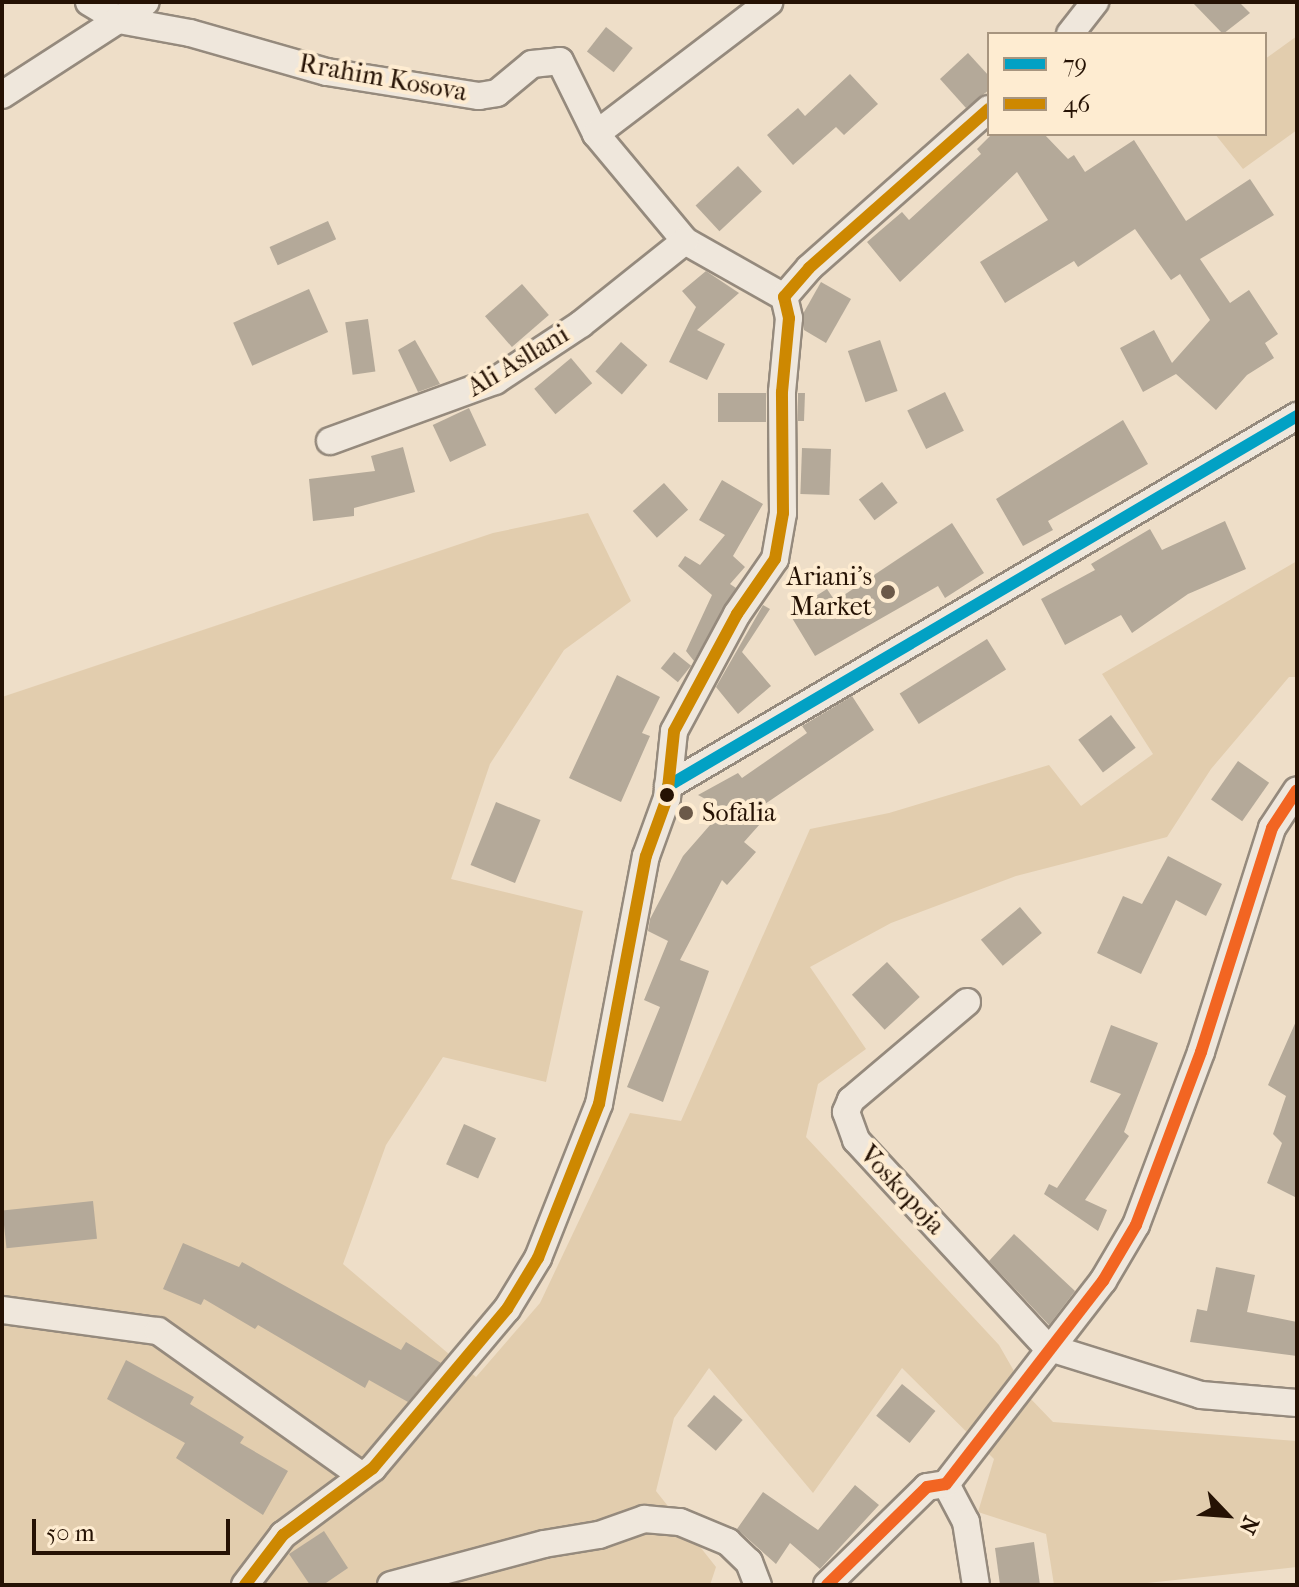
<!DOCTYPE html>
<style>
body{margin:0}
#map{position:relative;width:1299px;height:1587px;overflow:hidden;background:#eedec8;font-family:"IM FELL French Canon",serif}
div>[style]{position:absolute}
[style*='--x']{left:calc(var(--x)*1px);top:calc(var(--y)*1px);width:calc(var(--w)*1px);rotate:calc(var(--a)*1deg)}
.green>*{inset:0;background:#e2cdae}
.building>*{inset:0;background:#b4a999;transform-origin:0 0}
.roads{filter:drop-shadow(2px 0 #958a7d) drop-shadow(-2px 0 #958a7d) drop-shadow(0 2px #958a7d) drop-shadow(0 -2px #958a7d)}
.street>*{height:26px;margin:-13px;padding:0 13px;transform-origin:13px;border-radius:13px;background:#efe7dc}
.bus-1>*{height:12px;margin:-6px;padding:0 6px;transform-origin:6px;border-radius:6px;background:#02a1c4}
.bus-2>*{height:12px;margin:-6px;padding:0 6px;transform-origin:6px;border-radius:6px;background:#cd8801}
.bus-3>*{height:12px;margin:-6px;padding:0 6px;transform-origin:6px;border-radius:6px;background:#f26522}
.dots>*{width:22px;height:22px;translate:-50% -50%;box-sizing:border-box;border:4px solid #feecd1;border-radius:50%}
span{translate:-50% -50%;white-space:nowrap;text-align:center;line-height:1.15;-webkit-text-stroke:8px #feecd1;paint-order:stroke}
.street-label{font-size:26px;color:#251204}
.poi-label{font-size:26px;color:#251204}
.right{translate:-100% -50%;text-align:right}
.left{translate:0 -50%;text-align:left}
.frame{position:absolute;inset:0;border:4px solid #251204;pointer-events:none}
.legend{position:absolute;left:987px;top:32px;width:280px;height:104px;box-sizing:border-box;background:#feecd1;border:2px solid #a7957f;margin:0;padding:10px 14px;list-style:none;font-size:24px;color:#251204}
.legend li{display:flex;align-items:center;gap:16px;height:40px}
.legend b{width:40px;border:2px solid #a7957f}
.north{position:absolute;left:1187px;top:1475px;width:80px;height:80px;-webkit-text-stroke:6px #feecd1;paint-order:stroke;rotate:115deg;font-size:22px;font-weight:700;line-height:32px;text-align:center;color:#251204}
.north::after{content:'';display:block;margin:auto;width:28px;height:36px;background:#251204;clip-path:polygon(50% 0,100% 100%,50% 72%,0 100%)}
.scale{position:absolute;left:32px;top:1519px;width:198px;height:36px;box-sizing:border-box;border:4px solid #251204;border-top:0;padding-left:10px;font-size:24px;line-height:28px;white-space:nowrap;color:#251204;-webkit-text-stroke:6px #feecd1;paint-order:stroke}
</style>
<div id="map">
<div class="green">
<div style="clip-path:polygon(1297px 36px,1297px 130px,1243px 169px,1215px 134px,1265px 134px,1265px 59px)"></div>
<div style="clip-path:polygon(588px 513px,631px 601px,564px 650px,490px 764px,451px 879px,583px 911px,546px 1082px,443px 1057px,386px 1145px,343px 1264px,476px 1377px,540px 1303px,630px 1113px,681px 1121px,810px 829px,889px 813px,1049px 765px,1081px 806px,1153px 754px,1102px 674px,1297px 561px,1297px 677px,1289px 677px,1211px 769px,1167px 837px,1016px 876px,891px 923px,810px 967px,866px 1049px,818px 1084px,806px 1137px,999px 1345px,1029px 1397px,1053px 1422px,1297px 1441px,1297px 1567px,1128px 1585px,1054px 1585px,1046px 1534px,978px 1512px,994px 1459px,902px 1368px,813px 1493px,709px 1368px,674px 1418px,656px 1491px,716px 1567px,710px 1585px,2px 1585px,2px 697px,493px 533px)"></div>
</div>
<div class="building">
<div style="clip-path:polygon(1192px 2px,1239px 2px,1250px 13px,1223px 34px)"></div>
<div style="left:606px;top:27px;width:34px;height:31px;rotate:38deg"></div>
<div style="clip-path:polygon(968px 53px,989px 76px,989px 90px,966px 108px,940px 79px)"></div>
<div style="clip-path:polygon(850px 74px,878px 104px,844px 135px,836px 127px,793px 165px,767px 135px,798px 108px,805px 116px)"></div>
<div style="clip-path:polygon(992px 134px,1044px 134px,1068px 159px,1074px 155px,1085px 172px,1134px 140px,1186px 221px,1250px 179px,1274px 215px,1200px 259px,1230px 303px,1249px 290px,1278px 334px,1265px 343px,1274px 358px,1247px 375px,1216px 410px,1176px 374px,1143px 392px,1120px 348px,1154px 330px,1172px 363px,1210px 320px,1180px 274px,1171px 280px,1135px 229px,1078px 267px,1074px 261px,1005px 303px,980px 262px,1048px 220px,1017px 172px,900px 282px,867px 242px,902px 212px,909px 220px,981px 154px,977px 149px)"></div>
<div style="left:738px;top:166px;width:35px;height:58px;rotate:47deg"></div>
<div style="left:328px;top:221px;width:20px;height:64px;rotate:66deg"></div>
<div style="clip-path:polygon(706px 271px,739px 293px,697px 330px,725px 344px,707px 380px,669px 362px,696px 307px,682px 291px)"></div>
<div style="clip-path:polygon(821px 282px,851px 299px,826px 343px,804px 330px,804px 312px)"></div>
<div style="left:522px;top:284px;width:41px;height:49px;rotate:49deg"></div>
<div style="left:309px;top:289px;width:47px;height:83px;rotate:66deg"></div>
<div style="left:368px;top:319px;width:53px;height:23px;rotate:82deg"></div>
<div style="clip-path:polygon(415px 340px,440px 384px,418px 392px,398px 350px)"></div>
<div style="left:880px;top:340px;width:54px;height:34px;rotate:71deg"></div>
<div style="left:621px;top:342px;width:35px;height:39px;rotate:41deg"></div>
<div style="left:571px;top:358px;width:33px;height:48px;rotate:50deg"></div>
<div style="left:945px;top:392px;width:43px;height:42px;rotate:64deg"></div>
<div style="left:718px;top:393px;width:48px;height:29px"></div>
<div style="clip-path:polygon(798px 393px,805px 393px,804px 421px,798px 421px)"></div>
<div style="left:469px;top:408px;width:41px;height:40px;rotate:65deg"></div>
<div style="clip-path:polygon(1123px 420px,1148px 464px,1048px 521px,1053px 530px,1023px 546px,996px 499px)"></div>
<div style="clip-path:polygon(403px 447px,415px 492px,354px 508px,354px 516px,313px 521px,309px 479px,375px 471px,371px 456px)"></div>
<div style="left:802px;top:448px;width:29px;height:46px;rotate:2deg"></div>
<div style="clip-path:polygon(722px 480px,763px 504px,733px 556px,745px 567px,730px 584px,736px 588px,694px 661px,686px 651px,712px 595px,678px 566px,685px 556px,700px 565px,725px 535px,699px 520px)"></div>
<div style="left:882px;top:482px;width:26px;height:29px;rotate:53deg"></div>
<div style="left:664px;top:483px;width:36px;height:42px;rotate:48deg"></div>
<div style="clip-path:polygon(1225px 521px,1246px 569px,1188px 594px,1132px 633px,1121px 615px,1065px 645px,1041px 599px,1095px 570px,1091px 564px,1150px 529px,1162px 550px)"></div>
<div style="clip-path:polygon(952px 523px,984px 573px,945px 598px,938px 586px,815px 656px,789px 613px,827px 589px,835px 601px)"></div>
<div style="clip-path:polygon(763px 605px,770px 609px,742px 652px,771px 686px,738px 714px,716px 687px)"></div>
<div style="left:987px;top:639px;width:36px;height:103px;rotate:58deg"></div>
<div style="left:674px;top:652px;width:22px;height:21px;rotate:39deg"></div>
<div style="clip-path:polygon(617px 675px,660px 697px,642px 733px,650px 736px,621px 802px,569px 778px)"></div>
<div style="clip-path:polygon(852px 696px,874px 730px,762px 806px,769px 814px,744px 842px,756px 852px,727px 885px,722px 880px,680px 960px,709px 971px,663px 1102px,627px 1087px,660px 1007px,644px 1000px,668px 941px,648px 931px,650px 919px,683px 856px,724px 809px,698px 795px,738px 773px,742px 778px,807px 733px,802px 726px)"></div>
<div style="left:1111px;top:715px;width:41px;height:41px;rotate:53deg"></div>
<div style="left:1238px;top:761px;width:38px;height:47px;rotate:35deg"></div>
<div style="left:496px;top:802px;width:48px;height:68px;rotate:22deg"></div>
<div style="clip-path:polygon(1168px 856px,1222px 884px,1206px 916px,1176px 900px,1141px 974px,1097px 953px,1123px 896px,1142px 904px)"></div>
<div style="left:1020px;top:907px;width:34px;height:51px;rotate:50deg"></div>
<div style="left:887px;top:962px;width:48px;height:48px;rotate:47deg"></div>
<div style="clip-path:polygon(1297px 1019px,1297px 1198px,1267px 1183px,1282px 1143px,1273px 1134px,1286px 1096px,1268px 1085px)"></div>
<div style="clip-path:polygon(1111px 1025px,1158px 1043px,1124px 1132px,1129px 1136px,1085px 1200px,1107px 1210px,1098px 1231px,1044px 1194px,1049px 1184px,1057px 1188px,1121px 1094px,1090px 1082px)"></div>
<div style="left:464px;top:1124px;width:35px;height:44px;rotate:24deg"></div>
<div style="left:93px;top:1201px;width:38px;height:91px;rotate:84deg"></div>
<div style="clip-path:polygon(1014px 1234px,1075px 1291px,1049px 1325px,989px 1261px)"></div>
<div style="clip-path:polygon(183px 1243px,239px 1267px,242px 1262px,401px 1350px,406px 1342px,441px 1363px,408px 1402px,369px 1380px,365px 1388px,258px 1325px,255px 1329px,204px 1299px,201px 1305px,163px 1289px)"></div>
<div style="clip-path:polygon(1216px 1267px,1255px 1275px,1247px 1312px,1297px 1322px,1297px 1356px,1190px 1342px,1197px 1309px,1207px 1311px)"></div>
<div style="clip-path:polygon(126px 1360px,194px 1397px,190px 1404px,244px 1437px,240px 1443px,288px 1471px,263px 1515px,176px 1458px,185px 1443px,107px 1399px)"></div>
<div style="left:902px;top:1384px;width:43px;height:41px;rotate:39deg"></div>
<div style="left:714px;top:1395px;width:38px;height:41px;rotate:41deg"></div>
<div style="clip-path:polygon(855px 1485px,879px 1505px,820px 1569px,790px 1543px,776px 1564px,737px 1529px,763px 1492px,818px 1530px)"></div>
<div style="clip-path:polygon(324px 1531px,348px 1568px,323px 1585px,310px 1585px,289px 1554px)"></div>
<div style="clip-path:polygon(1034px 1542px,1040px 1585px,1000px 1585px,995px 1548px)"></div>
</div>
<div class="roads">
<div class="street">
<div style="--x:89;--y:2;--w:35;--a:31"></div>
<div style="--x:119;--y:20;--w:72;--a:10.4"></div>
<div style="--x:190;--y:33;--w:142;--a:15.9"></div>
<div style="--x:327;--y:72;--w:154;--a:9"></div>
<div style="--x:479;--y:96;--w:18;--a:-9"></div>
<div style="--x:497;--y:93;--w:45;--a:-39.6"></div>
<div style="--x:532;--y:64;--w:28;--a:-6"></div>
<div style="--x:560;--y:61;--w:81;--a:63.7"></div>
<div style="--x:596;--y:134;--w:139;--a:50.2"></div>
<div style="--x:685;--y:241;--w:114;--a:29.5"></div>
<div style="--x:1070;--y:34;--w:41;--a:-52"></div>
<div style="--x:2;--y:95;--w:171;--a:-32.9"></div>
<div style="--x:596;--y:134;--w:218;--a:-37.3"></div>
<div style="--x:330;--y:441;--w:176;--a:-20"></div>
<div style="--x:495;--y:381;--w:103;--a:-33.5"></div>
<div style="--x:581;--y:324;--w:133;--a:-38.6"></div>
<div style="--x:668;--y:786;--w:730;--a:-30.47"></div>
<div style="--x:967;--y:1002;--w:152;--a:139.8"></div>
<div style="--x:851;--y:1100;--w:13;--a:113"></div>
<div style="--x:846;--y:1112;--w:30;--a:70"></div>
<div style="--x:856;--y:1140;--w:282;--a:47.3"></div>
<div style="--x:1047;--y:1347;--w:161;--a:17.3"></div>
<div style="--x:1201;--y:1395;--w:96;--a:4.8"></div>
<div style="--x:2;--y:1310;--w:157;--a:7.7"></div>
<div style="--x:158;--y:1331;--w:250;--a:35.4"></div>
<div style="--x:946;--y:1484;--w:43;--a:62.2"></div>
<div style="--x:966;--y:1522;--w:64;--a:81"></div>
<div style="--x:245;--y:1585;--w:63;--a:-52.8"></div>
<div style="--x:283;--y:1535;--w:112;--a:-36.7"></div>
<div style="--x:373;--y:1468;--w:208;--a:-49.9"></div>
<div style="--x:507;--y:1309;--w:60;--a:-58.7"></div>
<div style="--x:538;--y:1258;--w:166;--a:-68.4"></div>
<div style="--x:599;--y:1104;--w:252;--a:-79.3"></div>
<div style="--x:646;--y:856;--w:62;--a:-70.1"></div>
<div style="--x:667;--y:798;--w:67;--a:-84"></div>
<div style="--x:674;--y:731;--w:133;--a:-61.7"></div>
<div style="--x:737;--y:614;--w:67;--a:-55.4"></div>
<div style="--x:775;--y:559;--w:47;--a:-80.1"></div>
<div style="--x:783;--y:513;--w:121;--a:-90.5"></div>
<div style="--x:782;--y:392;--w:74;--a:-84.6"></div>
<div style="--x:789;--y:318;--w:22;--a:-103"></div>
<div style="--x:784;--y:297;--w:38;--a:-49"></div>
<div style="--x:809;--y:268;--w:240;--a:-41.5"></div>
<div style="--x:391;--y:1585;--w:158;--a:-15"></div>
<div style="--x:544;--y:1544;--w:56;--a:-9.3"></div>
<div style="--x:599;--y:1535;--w:48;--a:-19.6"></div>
<div style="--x:644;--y:1519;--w:36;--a:5"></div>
<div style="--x:680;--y:1522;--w:52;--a:22.6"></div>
<div style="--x:728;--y:1542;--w:29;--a:44"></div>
<div style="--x:749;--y:1562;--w:25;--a:69"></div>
<div style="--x:827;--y:1585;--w:140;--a:-44.4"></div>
<div style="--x:927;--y:1487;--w:19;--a:-9"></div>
<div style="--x:946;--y:1484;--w:257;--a:-52.3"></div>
<div style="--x:1103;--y:1281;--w:65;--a:-59.5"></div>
<div style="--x:1136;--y:1225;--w:185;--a:-69.4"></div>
<div style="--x:1201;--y:1052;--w:235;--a:-72.4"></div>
<div style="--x:1272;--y:828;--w:45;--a:-56.7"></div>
</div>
</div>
<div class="bus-1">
<div style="--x:668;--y:786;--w:730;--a:-30.47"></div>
</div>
<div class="bus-2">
<div style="--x:245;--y:1585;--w:63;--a:-52.8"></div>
<div style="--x:283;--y:1535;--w:112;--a:-36.7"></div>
<div style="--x:373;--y:1468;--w:208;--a:-49.9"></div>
<div style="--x:507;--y:1309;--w:60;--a:-58.7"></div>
<div style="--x:538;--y:1258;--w:166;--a:-68.4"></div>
<div style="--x:599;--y:1104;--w:252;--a:-79.3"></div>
<div style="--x:646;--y:856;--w:62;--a:-70.1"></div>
<div style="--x:667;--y:798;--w:67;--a:-84"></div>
<div style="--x:674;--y:731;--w:133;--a:-61.7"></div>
<div style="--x:737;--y:614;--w:67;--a:-55.4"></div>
<div style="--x:775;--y:559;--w:47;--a:-80.1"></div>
<div style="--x:783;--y:513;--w:121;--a:-90.5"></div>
<div style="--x:782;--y:392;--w:74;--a:-84.6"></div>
<div style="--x:789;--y:318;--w:22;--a:-103"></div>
<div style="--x:784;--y:297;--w:38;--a:-49"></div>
<div style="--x:809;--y:268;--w:240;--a:-41.5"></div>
</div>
<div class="bus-3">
<div style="--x:827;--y:1585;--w:140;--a:-44.4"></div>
<div style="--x:927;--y:1487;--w:19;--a:-9"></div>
<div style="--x:946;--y:1484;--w:257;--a:-52.3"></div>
<div style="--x:1103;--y:1281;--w:65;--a:-59.5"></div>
<div style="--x:1136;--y:1225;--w:185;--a:-69.4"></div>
<div style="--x:1201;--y:1052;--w:235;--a:-72.4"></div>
<div style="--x:1272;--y:828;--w:45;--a:-56.7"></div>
</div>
<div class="dots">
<div style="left:888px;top:592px;background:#6b5949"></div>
<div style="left:667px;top:795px;background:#251204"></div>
<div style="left:686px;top:813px;background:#6b5949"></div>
</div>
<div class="street-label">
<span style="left:383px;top:78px;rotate:10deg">Rrahim Kosova</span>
<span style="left:518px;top:361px;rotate:-31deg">Ali Asllani</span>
<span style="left:902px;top:1190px;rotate:47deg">Voskopoja</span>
</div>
<div class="poi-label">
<span class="right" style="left:872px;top:592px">Ariani's<br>Market</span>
<span class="left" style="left:702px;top:813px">Sofalia</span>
</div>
<div class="frame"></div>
<ul class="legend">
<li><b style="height:10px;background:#02a1c4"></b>79</li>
<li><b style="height:10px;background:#cd8801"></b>46</li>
</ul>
<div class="north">N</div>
<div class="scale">50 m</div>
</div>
